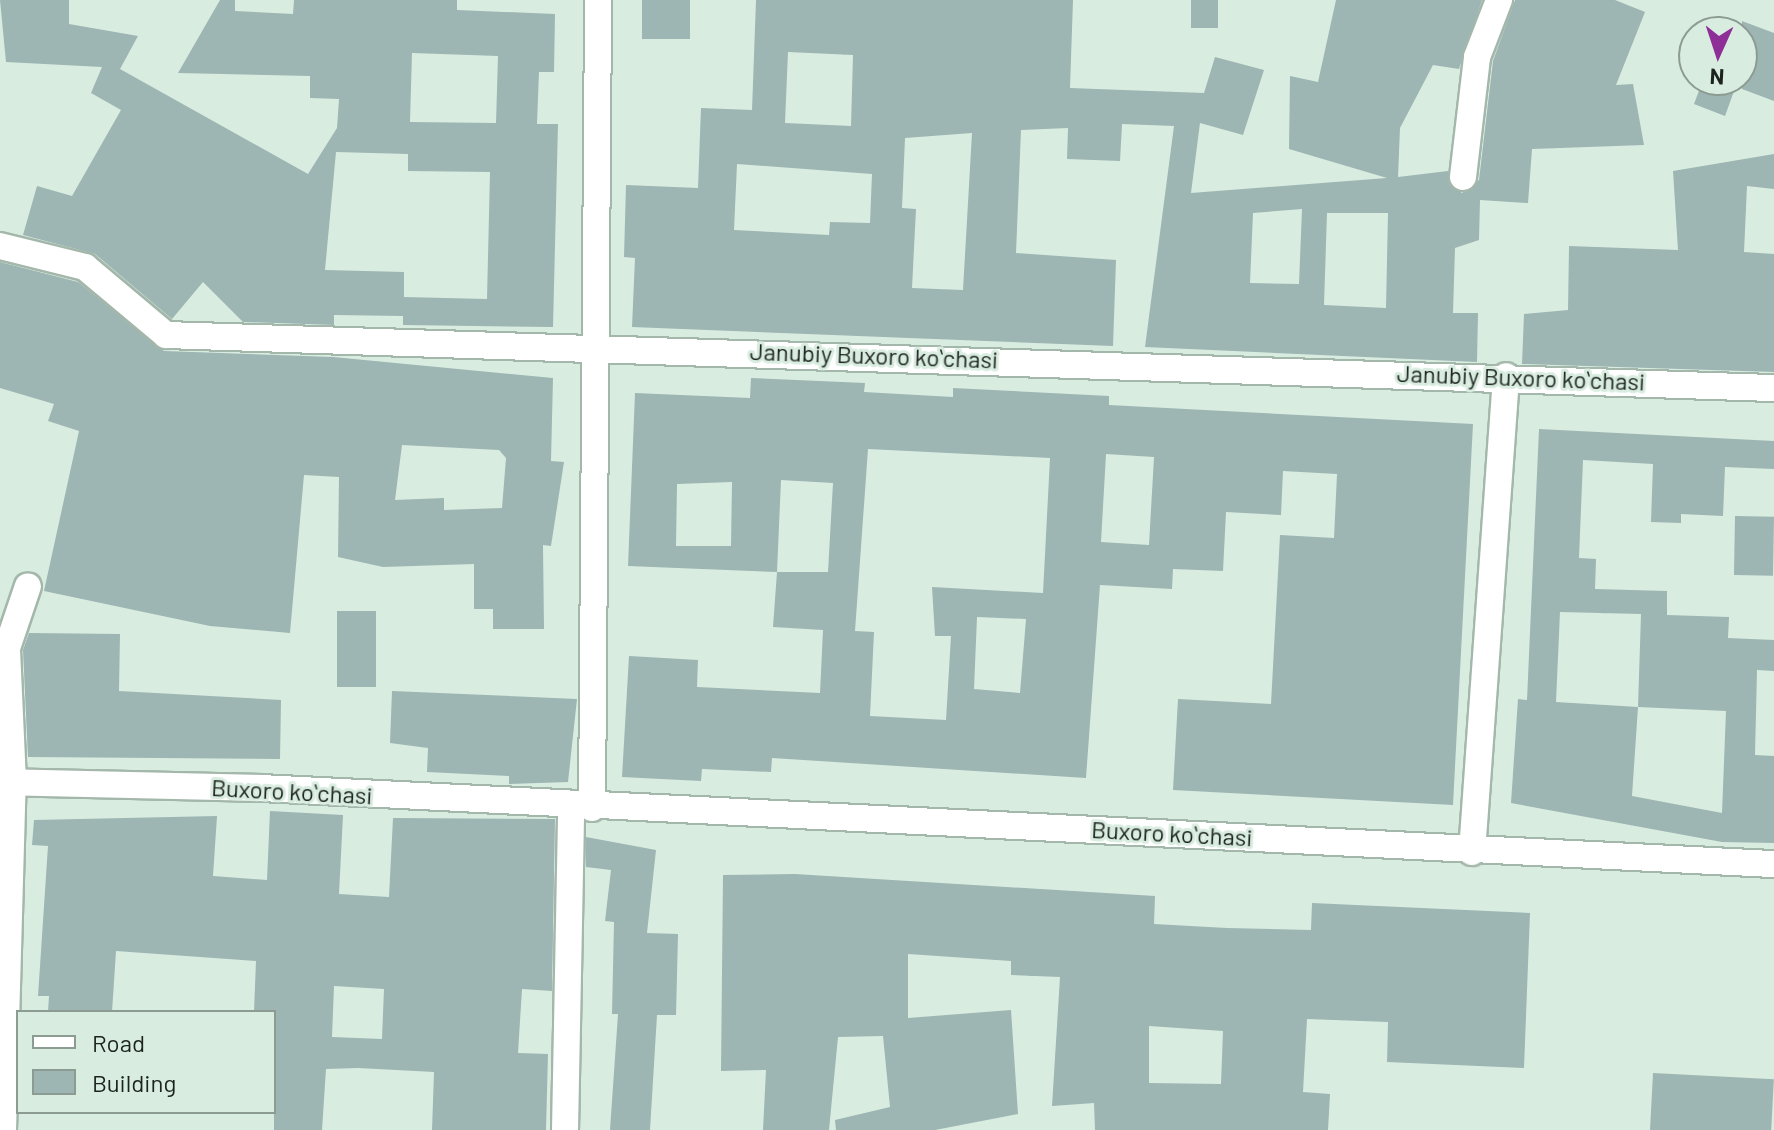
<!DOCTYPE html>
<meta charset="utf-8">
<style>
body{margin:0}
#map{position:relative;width:1774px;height:1130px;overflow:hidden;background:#d9ece0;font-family:Barlow,sans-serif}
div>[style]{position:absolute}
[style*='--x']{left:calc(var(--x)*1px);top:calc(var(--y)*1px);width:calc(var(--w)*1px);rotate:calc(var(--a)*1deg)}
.building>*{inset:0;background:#9db5b3;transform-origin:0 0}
.roads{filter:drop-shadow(2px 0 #a4b7ab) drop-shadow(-2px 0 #a4b7ab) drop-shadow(0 2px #a4b7ab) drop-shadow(0 -2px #a4b7ab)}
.street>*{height:26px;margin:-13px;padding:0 13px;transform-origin:13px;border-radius:13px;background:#fff}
span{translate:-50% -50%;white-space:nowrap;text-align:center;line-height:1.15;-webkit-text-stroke:6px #d9ece0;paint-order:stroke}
.street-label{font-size:24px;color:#1c231e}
.legend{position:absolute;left:16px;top:1010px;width:260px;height:104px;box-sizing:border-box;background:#d9ece0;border:2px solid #8d9c92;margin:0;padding:10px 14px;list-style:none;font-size:24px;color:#1c231e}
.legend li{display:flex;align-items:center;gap:16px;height:40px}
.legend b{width:40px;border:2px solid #8d9c92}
.north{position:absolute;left:1678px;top:16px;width:80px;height:80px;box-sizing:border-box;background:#d9ece0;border:2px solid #8d9c92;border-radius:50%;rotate:183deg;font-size:22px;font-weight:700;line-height:32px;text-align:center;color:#1c231e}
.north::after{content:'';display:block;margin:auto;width:28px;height:36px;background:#8e2e97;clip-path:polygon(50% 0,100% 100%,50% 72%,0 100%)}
</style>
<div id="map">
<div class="building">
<div style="clip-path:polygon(evenodd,0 0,69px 0,69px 24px,138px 36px,120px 69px,308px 174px,337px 128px,339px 99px,310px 98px,310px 76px,178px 73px,220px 0,235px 0,235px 11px,293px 14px,294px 0,457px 0,457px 10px,555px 14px,554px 72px,539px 72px,537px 124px,558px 124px,553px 327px,403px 325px,403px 316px,334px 315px,334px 325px,243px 322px,203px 282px,172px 319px,95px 254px,23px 235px,37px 186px,72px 196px,121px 110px,91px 93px,102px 67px,6px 62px,0 0,412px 53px,498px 56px,496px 123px,410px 122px,412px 53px,0 0,336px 152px,408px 154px,408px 171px,490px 172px,487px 299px,404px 297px,404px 272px,325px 270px,336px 152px)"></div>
<div style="left:642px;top:0;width:48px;height:39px"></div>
<div style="clip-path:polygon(evenodd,756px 0,1073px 0,1070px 88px,1204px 93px,1215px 57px,1264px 70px,1243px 135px,1200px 123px,1191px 193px,1387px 178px,1289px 149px,1290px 76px,1318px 82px,1336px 0,1482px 0,1459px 69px,1433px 65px,1400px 128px,1398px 177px,1448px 171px,1449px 184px,1462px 193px,1479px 180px,1493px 61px,1515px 0,1615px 0,1645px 12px,1616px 85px,1633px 84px,1644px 145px,1532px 149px,1528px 203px,1480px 200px,1479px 240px,1455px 248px,1453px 313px,1478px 313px,1477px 362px,1145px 347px,1174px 126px,1122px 124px,1120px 161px,1067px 159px,1068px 128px,1021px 130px,1016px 253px,1116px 260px,1113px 346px,632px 327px,635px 258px,624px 257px,626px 185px,698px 188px,701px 108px,752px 110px,756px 0,788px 52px,853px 55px,851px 126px,785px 123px,788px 52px,756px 0,972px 133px,963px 290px,912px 288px,916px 209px,902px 208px,905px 138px,972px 133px,756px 0,737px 164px,872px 174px,870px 223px,830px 222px,829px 235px,734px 230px,737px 164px,756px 0,1302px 209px,1299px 284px,1250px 283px,1253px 213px,1302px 209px,756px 0,1327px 213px,1388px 213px,1386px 308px,1324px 305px,1327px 213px)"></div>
<div style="left:1191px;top:0;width:27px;height:28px"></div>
<div style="clip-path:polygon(1742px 21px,1774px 33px,1774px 101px,1742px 89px)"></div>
<div style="clip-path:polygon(1703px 80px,1738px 80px,1725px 116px,1694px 104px)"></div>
<div style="clip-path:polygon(1774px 154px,1774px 189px,1747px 186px,1744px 252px,1774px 254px,1774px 372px,1522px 364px,1524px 314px,1568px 310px,1569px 246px,1678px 250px,1673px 171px)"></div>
<div style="clip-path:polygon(evenodd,0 262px,78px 282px,164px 351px,333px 357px,553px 378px,551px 461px,564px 462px,551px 546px,543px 545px,544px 629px,493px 629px,493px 609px,474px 609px,474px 564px,383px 567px,338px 557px,339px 477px,304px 475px,290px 633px,210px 626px,44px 591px,79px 431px,48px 421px,54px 404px,0 388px,0 262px,402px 445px,499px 450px,506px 458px,502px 508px,444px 510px,444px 498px,395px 500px,402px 445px)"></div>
<div style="clip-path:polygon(evenodd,751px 378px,865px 383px,864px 392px,953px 397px,953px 388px,1109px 396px,1109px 405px,1473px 424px,1453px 805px,1173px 790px,1178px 699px,1271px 704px,1280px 535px,1334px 538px,1337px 474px,1283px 471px,1281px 515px,1226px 512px,1223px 571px,1173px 569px,1172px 589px,1100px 585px,1086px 778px,772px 758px,771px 772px,702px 769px,701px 781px,622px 777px,629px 656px,698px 660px,697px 687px,820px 693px,823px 630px,773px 627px,777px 572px,628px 566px,635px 393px,750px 398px,751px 378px,868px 449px,1050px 458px,1043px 593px,932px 587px,935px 636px,951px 636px,946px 720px,870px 716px,874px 632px,855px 631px,868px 449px,751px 378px,1106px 454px,1154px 457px,1149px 545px,1101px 542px,1106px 454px,751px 378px,781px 480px,833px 483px,828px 572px,777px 572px,781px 480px,751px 378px,732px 482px,731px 546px,676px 546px,677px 484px,732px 482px,751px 378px,977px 617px,1026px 619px,1020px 693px,974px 689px,977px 617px)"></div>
<div style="clip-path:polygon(evenodd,1539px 429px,1774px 441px,1774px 469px,1725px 467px,1723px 516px,1681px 514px,1681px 523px,1651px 522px,1653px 464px,1583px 460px,1579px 558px,1596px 559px,1595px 589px,1667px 591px,1667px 615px,1729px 617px,1728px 638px,1774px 640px,1774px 671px,1757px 670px,1755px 755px,1774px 756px,1774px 843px,1722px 842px,1511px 803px,1518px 699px,1527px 700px,1539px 429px,1560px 612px,1641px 614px,1638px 707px,1556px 702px,1560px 612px,1539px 429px,1638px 707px,1726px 711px,1722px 813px,1632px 796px,1638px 707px)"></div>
<div style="left:1735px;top:516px;width:39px;height:59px;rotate:1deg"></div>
<div style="left:337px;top:611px;width:39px;height:76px"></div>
<div style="clip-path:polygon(29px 633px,120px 634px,119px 691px,281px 700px,280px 759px,28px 757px,23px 650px)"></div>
<div style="clip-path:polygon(392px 691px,577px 699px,568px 782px,509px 784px,509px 776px,427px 772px,428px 748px,390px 743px)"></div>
<div style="clip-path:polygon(evenodd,270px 811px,343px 815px,339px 894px,389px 897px,393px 818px,555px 819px,552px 991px,522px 989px,518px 1053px,548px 1054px,546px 1130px,432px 1130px,434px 1072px,358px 1068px,326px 1069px,322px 1130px,274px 1130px,274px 1012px,254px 1012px,256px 961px,116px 951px,112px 1012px,48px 1012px,49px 996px,38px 996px,48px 846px,32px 845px,34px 820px,217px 816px,213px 876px,267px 880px,270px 811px,334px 986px,384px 989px,382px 1039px,332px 1037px,334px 986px)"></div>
<div style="clip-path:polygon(586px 837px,656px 850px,647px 933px,678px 934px,676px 1015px,657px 1015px,650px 1130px,610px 1130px,618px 1014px,612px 1014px,614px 922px,605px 921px,611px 870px,586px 867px)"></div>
<div style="clip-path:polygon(evenodd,795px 874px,1155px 896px,1154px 924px,1227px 928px,1311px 930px,1312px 903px,1530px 913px,1524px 1068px,1387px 1062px,1388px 1022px,1307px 1019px,1303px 1092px,1330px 1094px,1328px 1130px,1095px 1130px,1094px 1103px,1052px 1106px,1060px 977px,1011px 975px,1011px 961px,908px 954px,908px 1018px,1011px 1010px,1018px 1114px,935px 1130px,836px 1130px,835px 1120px,890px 1107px,883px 1036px,838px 1037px,829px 1130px,763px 1130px,766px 1070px,721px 1071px,723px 875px,795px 874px,1149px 1026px,1223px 1031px,1221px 1084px,1149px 1083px,1149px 1026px)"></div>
<div style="left:1653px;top:1073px;width:121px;height:57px;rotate:3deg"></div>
</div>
<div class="roads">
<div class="street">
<div style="--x:1463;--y:177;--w:121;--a:-83.3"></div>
<div style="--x:1477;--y:57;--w:61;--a:-68.9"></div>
<div style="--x:0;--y:246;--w:88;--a:13.9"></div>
<div style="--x:85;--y:267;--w:106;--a:40"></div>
<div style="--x:166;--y:335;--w:1609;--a:1.89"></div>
<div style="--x:0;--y:782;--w:261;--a:1.3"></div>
<div style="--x:261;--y:788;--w:1515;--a:2.88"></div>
<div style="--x:592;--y:808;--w:808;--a:-89.57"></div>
<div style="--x:1472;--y:852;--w:477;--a:-85.9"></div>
<div style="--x:3;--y:1130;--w:348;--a:-88.4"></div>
<div style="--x:13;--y:782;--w:134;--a:-92.6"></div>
<div style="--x:7;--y:648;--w:65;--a:-71.3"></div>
<div style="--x:565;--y:1130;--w:323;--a:-88.9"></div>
</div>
</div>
<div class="street-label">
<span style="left:874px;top:355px;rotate:2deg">Janubiy Buxoro koʻchasi</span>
<span style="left:1521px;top:377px;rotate:2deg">Janubiy Buxoro koʻchasi</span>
<span style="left:292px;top:791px;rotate:3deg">Buxoro koʻchasi</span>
<span style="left:1172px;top:833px;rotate:3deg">Buxoro koʻchasi</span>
</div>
<ul class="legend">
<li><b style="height:10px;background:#fff"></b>Road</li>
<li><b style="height:22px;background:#9db5b3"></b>Building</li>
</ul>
<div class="north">N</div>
</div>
